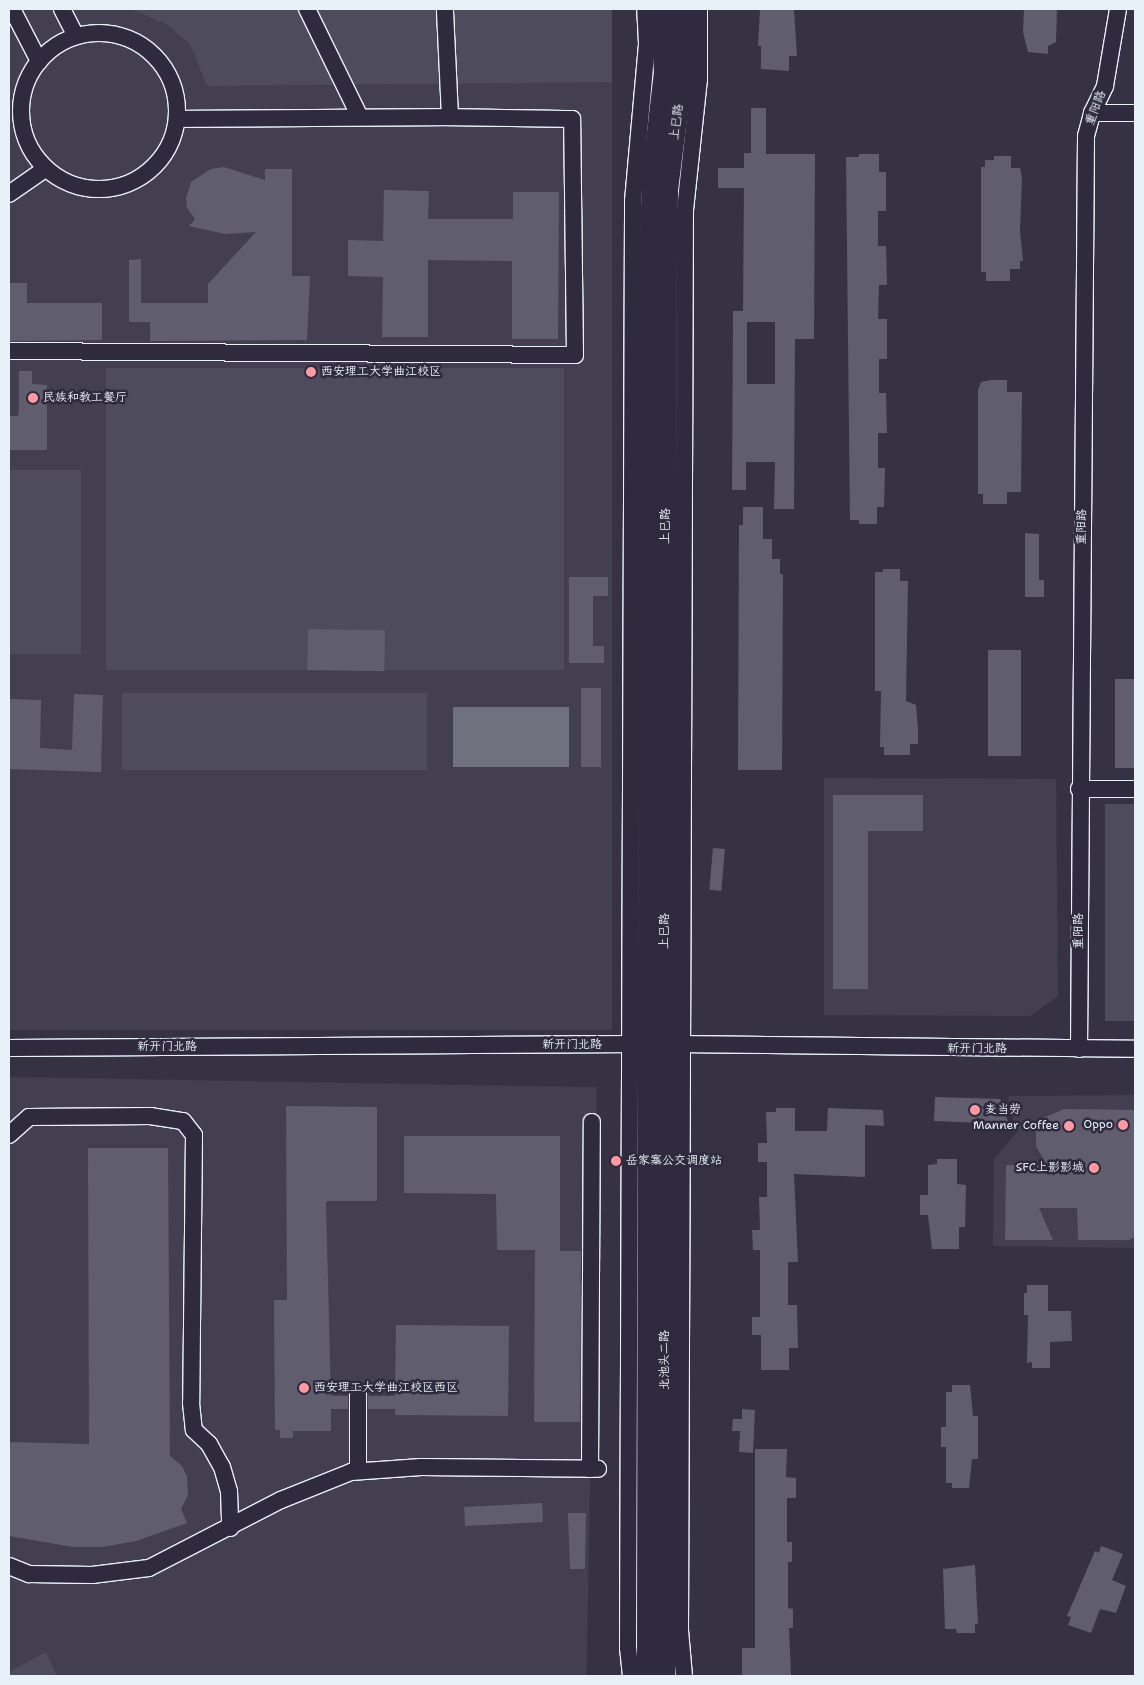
<!DOCTYPE html>
<meta charset="utf-8">
<style>
body{margin:0}
#map{position:relative;width:1144px;height:1685px;overflow:hidden;background:#363244;font-family:"Shantell Sans","LXGW WenKai TC",sans-serif}
div>[style]{position:absolute}
[style*='--x']{left:calc(var(--x)*1px);top:calc(var(--y)*1px);width:calc(var(--w)*1px);rotate:calc(var(--a)*1deg)}
.built>*{inset:0;background:#433f51;transform-origin:0 0}
.green>*{inset:0;background:#4d4b5c;transform-origin:0 0}
.water>*{inset:0;background:#70717f;transform-origin:0 0}
.building>*{inset:0;background:#605e6e;transform-origin:0 0}
.roads{filter:drop-shadow(1px 0 #e8f1f8) drop-shadow(-1px 0 #e8f1f8) drop-shadow(0 1px #e8f1f8) drop-shadow(0 -1px #e8f1f8)}
.minor>*{height:16px;margin:-8px;padding:0 8px;transform-origin:8px;border-radius:8px;background:#2f2a3d}
.minor>.ring{margin:-8px;padding:0;box-sizing:content-box;background:none;border:16px solid #2f2a3d;border-radius:50%}
.major>*{height:20px;margin:-10px;padding:0 10px;transform-origin:10px;border-radius:10px;background:#2f2a3d}
.dots>*{width:14px;height:14px;translate:-50% -50%;box-sizing:border-box;border:2px solid #2f2a3d;border-radius:50%}
span{translate:-50% -50%;white-space:nowrap;text-align:center;line-height:1.15;-webkit-text-stroke:5px #2f2a3d;paint-order:stroke}
.street-label{font-size:12px;color:#e8f1f8}
.poi-label{font-size:12px;color:#e8f1f8}
.left{translate:0 -50%;text-align:left}
.right{translate:-100% -50%;text-align:right}
.frame{position:absolute;inset:0;border:10px solid #e8f1f8;pointer-events:none}
</style>
<div id="map">
<div class="built">
<div style="left:9px;top:9px;width:603px;height:1021px"></div>
<div style="clip-path:polygon(824px 778px,1056px 779px,1058px 996px,1030px 1016px,824px 1015px)"></div>
<div style="left:9px;top:1077px;width:588px;height:599px;rotate:1deg"></div>
<div style="clip-path:polygon(1135px 1095px,1135px 1248px,993px 1246px,994px 1159px,1016px 1133px,1008px 1096px)"></div>
</div>
<div class="green">
<div style="clip-path:polygon(131px 9px,612px 9px,612px 82px,207px 86px,190px 44px,166px 24px)"></div>
<div style="left:564px;top:368px;width:302px;height:458px;rotate:90deg"></div>
<div style="left:9px;top:470px;width:72px;height:184px"></div>
<div style="left:427px;top:693px;width:77px;height:305px;rotate:90deg"></div>
<div style="left:1105px;top:804px;width:30px;height:217px"></div>
<div style="clip-path:polygon(46px 1652px,57px 1676px,9px 1676px,9px 1672px)"></div>
</div>
<div class="water">
<div style="left:453px;top:707px;width:116px;height:60px"></div>
</div>
<div class="building">
<div style="clip-path:polygon(760px 9px,794px 9px,797px 56px,789px 56px,789px 71px,761px 69px,761px 46px,758px 46px)"></div>
<div style="clip-path:polygon(1024px 9px,1057px 9px,1056px 42px,1048px 46px,1048px 54px,1028px 52px,1023px 32px)"></div>
<div style="clip-path:polygon(evenodd,751px 108px,766px 108px,766px 154px,815px 154px,814px 339px,795px 339px,794px 509px,774px 509px,775px 462px,746px 462px,746px 490px,732px 490px,733px 311px,743px 311px,744px 188px,718px 188px,718px 168px,744px 168px,744px 153px,751px 153px,751px 108px,747px 322px,775px 322px,775px 384px,747px 384px,747px 322px)"></div>
<div style="clip-path:polygon(859px 154px,879px 154px,879px 172px,886px 172px,886px 211px,878px 211px,878px 246px,886px 246px,887px 285px,879px 285px,878px 319px,887px 319px,887px 359px,879px 359px,879px 393px,886px 393px,887px 433px,878px 433px,878px 468px,885px 468px,884px 507px,877px 507px,877px 524px,859px 524px,859px 520px,850px 520px,846px 157px,859px 157px)"></div>
<div style="clip-path:polygon(994px 156px,1011px 156px,1011px 168px,1020px 168px,1022px 177px,1020px 231px,1023px 261px,1020px 261px,1020px 269px,1010px 269px,1010px 281px,986px 281px,986px 272px,981px 272px,981px 167px,985px 167px,985px 160px,994px 160px)"></div>
<div style="clip-path:polygon(224px 167px,265px 180px,265px 169px,292px 169px,292px 276px,310px 276px,307px 340px,150px 341px,150px 322px,129px 322px,129px 260px,141px 259px,141px 303px,208px 303px,208px 284px,256px 232px,225px 234px,189px 226px,195px 219px,187px 208px,186px 198px,191px 182px,211px 169px)"></div>
<div style="clip-path:polygon(384px 190px,429px 191px,428px 219px,513px 219px,513px 192px,559px 192px,558px 339px,512px 339px,512px 261px,428px 260px,428px 337px,382px 337px,383px 277px,348px 276px,348px 240px,383px 241px)"></div>
<div style="clip-path:polygon(9px 283px,27px 283px,27px 303px,102px 303px,102px 340px,9px 341px)"></div>
<div style="clip-path:polygon(19px 371px,32px 371px,32px 384px,47px 385px,47px 450px,9px 450px,9px 416px,18px 416px,19px 411px)"></div>
<div style="clip-path:polygon(991px 380px,1007px 380px,1007px 392px,1022px 392px,1021px 492px,1007px 492px,1007px 504px,983px 504px,983px 494px,978px 494px,978px 390px,981px 382px)"></div>
<div style="clip-path:polygon(743px 507px,763px 507px,763px 539px,772px 539px,772px 559px,780px 559px,780px 574px,783px 574px,782px 770px,738px 770px,739px 525px,743px 525px)"></div>
<div style="clip-path:polygon(1025px 533px,1039px 534px,1039px 580px,1044px 580px,1044px 597px,1025px 597px)"></div>
<div style="clip-path:polygon(883px 569px,900px 569px,900px 581px,908px 581px,906px 701px,916px 705px,918px 729px,918px 744px,910px 744px,910px 755px,884px 755px,884px 747px,880px 747px,881px 691px,875px 691px,875px 572px,883px 572px)"></div>
<div style="clip-path:polygon(569px 577px,608px 577px,608px 596px,593px 596px,593px 646px,604px 646px,604px 663px,569px 663px)"></div>
<div style="left:308px;top:629px;width:77px;height:41px;rotate:1deg"></div>
<div style="left:988px;top:650px;width:33px;height:106px"></div>
<div style="left:1115px;top:679px;width:20px;height:89px"></div>
<div style="left:581px;top:688px;width:20px;height:79px"></div>
<div style="clip-path:polygon(74px 694px,103px 695px,101px 772px,9px 769px,9px 699px,41px 700px,40px 748px,72px 750px)"></div>
<div style="clip-path:polygon(833px 795px,923px 795px,923px 831px,868px 831px,868px 989px,833px 989px)"></div>
<div style="left:713px;top:848px;width:12px;height:42px;rotate:5deg"></div>
<div style="clip-path:polygon(935px 1097px,1000px 1099px,1009px 1124px,934px 1121px)"></div>
<div style="clip-path:polygon(286px 1106px,377px 1107px,377px 1201px,327px 1201px,326px 1204px,331px 1396px,348px 1396px,348px 1409px,331px 1409px,331px 1431px,293px 1431px,293px 1438px,280px 1438px,280px 1430px,275px 1430px,274px 1300px,287px 1300px)"></div>
<div style="clip-path:polygon(776px 1108px,795px 1108px,795px 1131px,827px 1131px,828px 1108px,883px 1110px,884px 1126px,865px 1125px,865px 1177px,794px 1174px,798px 1262px,788px 1262px,788px 1305px,797px 1305px,798px 1348px,789px 1348px,789px 1370px,761px 1370px,761px 1335px,752px 1335px,752px 1317px,760px 1317px,760px 1250px,753px 1250px,752px 1230px,760px 1230px,759px 1197px,767px 1197px,767px 1162px,758px 1162px,758px 1143px,767px 1143px,766px 1112px,776px 1112px)"></div>
<div style="clip-path:polygon(1064px 1109px,1135px 1110px,1135px 1237px,1129px 1240px,1078px 1240px,1077px 1208px,1039px 1208px,1053px 1240px,1005px 1240px,1006px 1165px,1047px 1166px,1036px 1146px,1036px 1121px)"></div>
<div style="clip-path:polygon(404px 1136px,560px 1136px,560px 1251px,581px 1251px,580px 1422px,534px 1422px,535px 1250px,497px 1250px,496px 1194px,404px 1193px)"></div>
<div style="clip-path:polygon(88px 1148px,168px 1148px,170px 1456px,182px 1466px,187px 1476px,188px 1495px,181px 1509px,187px 1523px,136px 1541px,103px 1547px,73px 1547px,9px 1536px,9px 1442px,89px 1444px)"></div>
<div style="clip-path:polygon(937px 1159px,957px 1159px,957px 1184px,966px 1185px,965px 1227px,959px 1227px,959px 1249px,932px 1249px,928px 1215px,920px 1215px,920px 1195px,928px 1195px,928px 1165px,937px 1164px)"></div>
<div style="clip-path:polygon(1027px 1285px,1048px 1285px,1048px 1311px,1071px 1311px,1072px 1341px,1050px 1342px,1050px 1368px,1032px 1368px,1032px 1362px,1027px 1363px,1028px 1315px,1024px 1315px,1024px 1293px,1027px 1293px)"></div>
<div style="clip-path:polygon(396px 1325px,509px 1326px,508px 1416px,395px 1415px,395px 1409px,368px 1409px,368px 1396px,395px 1396px)"></div>
<div style="clip-path:polygon(952px 1385px,970px 1385px,973px 1416px,978px 1416px,978px 1459px,972px 1459px,969px 1488px,952px 1488px,952px 1483px,946px 1483px,946px 1447px,941px 1447px,941px 1427px,946px 1427px,946px 1392px,952px 1392px)"></div>
<div style="clip-path:polygon(742px 1409px,755px 1410px,753px 1453px,739px 1452px,740px 1431px,732px 1431px,733px 1419px,742px 1419px)"></div>
<div style="clip-path:polygon(755px 1449px,787px 1449px,786px 1477px,796px 1478px,796px 1498px,787px 1498px,787px 1542px,792px 1542px,792px 1562px,788px 1562px,788px 1608px,793px 1609px,793px 1628px,789px 1628px,791px 1676px,742px 1676px,742px 1648px,755px 1648px)"></div>
<div style="left:542px;top:1503px;width:19px;height:78px;rotate:87deg"></div>
<div style="clip-path:polygon(568px 1513px,586px 1513px,585px 1569px,570px 1569px)"></div>
<div style="clip-path:polygon(1101px 1546px,1123px 1554px,1112px 1580px,1126px 1586px,1116px 1613px,1100px 1609px,1091px 1633px,1068px 1625px,1071px 1617px,1067px 1616px,1095px 1551px,1099px 1553px)"></div>
<div style="clip-path:polygon(975px 1565px,978px 1624px,975px 1624px,975px 1633px,957px 1633px,956px 1629px,945px 1629px,943px 1569px)"></div>
</div>
<div class="roads">
<div class="minor">
<div style="--x:12;--y:9;--w:59;--a:62.6"></div>
<div style="--x:62;--y:9;--w:30;--a:63"></div>
<div style="--x:307;--y:9;--w:120;--a:63.9"></div>
<div class="ring" style="left:21px;top:33px;width:140px;height:140px"></div>
<div style="--x:1092;--y:113;--w:43;--a:0"></div>
<div style="--x:177;--y:119;--w:273;--a:-0.4"></div>
<div style="--x:450;--y:117;--w:108;--a:-92.7"></div>
<div style="--x:9;--y:194;--w:44;--a:-34.8"></div>
<div style="--x:9;--y:351;--w:566;--a:0.4"></div>
<div style="--x:575;--y:355;--w:236;--a:-90.7"></div>
<div style="--x:572;--y:119;--w:122;--a:-179.1"></div>
<div style="--x:1079;--y:789;--w:56;--a:0"></div>
<div style="--x:675;--y:1044;--w:460;--a:0.6"></div>
<div style="--x:9;--y:1048;--w:630;--a:-0.36"></div>
<div style="--x:1079;--y:1049;--w:913;--a:-89.56"></div>
<div style="--x:1086;--y:136;--w:24;--a:-75"></div>
<div style="--x:1092;--y:113;--w:30;--a:-64"></div>
<div style="--x:1105;--y:86;--w:78;--a:-80.4"></div>
<div style="--x:9;--y:1135;--w:27;--a:-42"></div>
<div style="--x:29;--y:1117;--w:121;--a:-0.5"></div>
<div style="--x:150;--y:1116;--w:33;--a:9"></div>
<div style="--x:183;--y:1121;--w:18;--a:52"></div>
<div style="--x:194;--y:1135;--w:268;--a:90.6"></div>
<div style="--x:191;--y:1403;--w:27;--a:84"></div>
<div style="--x:194;--y:1430;--w:21;--a:43"></div>
<div style="--x:209;--y:1444;--w:26;--a:61"></div>
<div style="--x:222;--y:1467;--w:25;--a:74"></div>
<div style="--x:229;--y:1491;--w:37;--a:88"></div>
<div style="--x:590;--y:1469;--w:347;--a:-89.7"></div>
<div style="--x:358;--y:1471;--w:76;--a:-90"></div>
<div style="--x:9;--y:1566;--w:22;--a:22"></div>
<div style="--x:29;--y:1574;--w:63;--a:0.9"></div>
<div style="--x:92;--y:1575;--w:57;--a:-7"></div>
<div style="--x:149;--y:1568;--w:148;--a:-27.3"></div>
<div style="--x:281;--y:1500;--w:75;--a:-21.8"></div>
<div style="--x:351;--y:1472;--w:70;--a:-4.1"></div>
<div style="--x:421;--y:1467;--w:177;--a:0.6"></div>
<div style="--x:631;--y:1676;--w:28;--a:-96"></div>
<div style="--x:628;--y:1648;--w:1447;--a:-89.8"></div>
<div style="--x:633;--y:201;--w:159;--a:-84.9"></div>
<div style="--x:647;--y:43;--w:34;--a:-93"></div>
<div style="--x:684;--y:1676;--w:46;--a:-95"></div>
<div style="--x:680;--y:1630;--w:1420;--a:-89.8"></div>
<div style="--x:685;--y:210;--w:131;--a:-83.9"></div>
<div style="--x:699;--y:80;--w:71;--a:-90"></div>
</div>
<div class="major">
<div style="--x:647;--y:1676;--w:1401;--a:-89.92"></div>
<div style="--x:649;--y:275;--w:99;--a:-88.3"></div>
<div style="--x:652;--y:176;--w:104;--a:-83.4"></div>
<div style="--x:664;--y:73;--w:64;--a:-92.7"></div>
<div style="--x:665;--y:1676;--w:1426;--a:-89.92"></div>
<div style="--x:667;--y:250;--w:60;--a:-89"></div>
<div style="--x:668;--y:190;--w:104;--a:-82.8"></div>
<div style="--x:681;--y:87;--w:78;--a:-90"></div>
</div>
</div>
<div class="dots">
<div style="left:311px;top:372px;background:#ff9aa2"></div>
<div style="left:33px;top:398px;background:#ff9aa2"></div>
<div style="left:975px;top:1110px;background:#ff9aa2"></div>
<div style="left:1123px;top:1125px;background:#ff9aa2"></div>
<div style="left:1069px;top:1126px;background:#ff9aa2"></div>
<div style="left:616px;top:1161px;background:#ff9aa2"></div>
<div style="left:1094px;top:1168px;background:#ff9aa2"></div>
<div style="left:304px;top:1388px;background:#ff9aa2"></div>
</div>
<div class="street-label">
<span style="left:1096px;top:108px;rotate:-69deg">重阳路</span>
<span style="left:677px;top:122px;rotate:-83deg">上巳路</span>
<span style="left:666px;top:526px;rotate:-90deg">上巳路</span>
<span style="left:1082px;top:527px;rotate:-89deg">重阳路</span>
<span style="left:665px;top:931px;rotate:-90deg">上巳路</span>
<span style="left:1079px;top:931px;rotate:-90deg">重阳路</span>
<span style="left:572px;top:1045px">新开门北路</span>
<span style="left:167px;top:1047px">新开门北路</span>
<span style="left:977px;top:1049px">新开门北路</span>
<span style="left:665px;top:1360px;rotate:-90deg">北池头二路</span>
</div>
<div class="poi-label">
<span class="left" style="left:321px;top:372px">西安理工大学曲江校区</span>
<span class="left" style="left:43px;top:398px">民族和教工餐厅</span>
<span class="left" style="left:985px;top:1110px">麦当劳</span>
<span class="right" style="left:1113px;top:1125px">Oppo</span>
<span class="right" style="left:1059px;top:1126px">Manner Coffee</span>
<span class="left" style="left:626px;top:1161px">岳家寨公交调度站</span>
<span class="right" style="left:1084px;top:1168px">SFC上影影城</span>
<span class="left" style="left:314px;top:1388px">西安理工大学曲江校区西区</span>
</div>
<div class="frame"></div>
</div>
